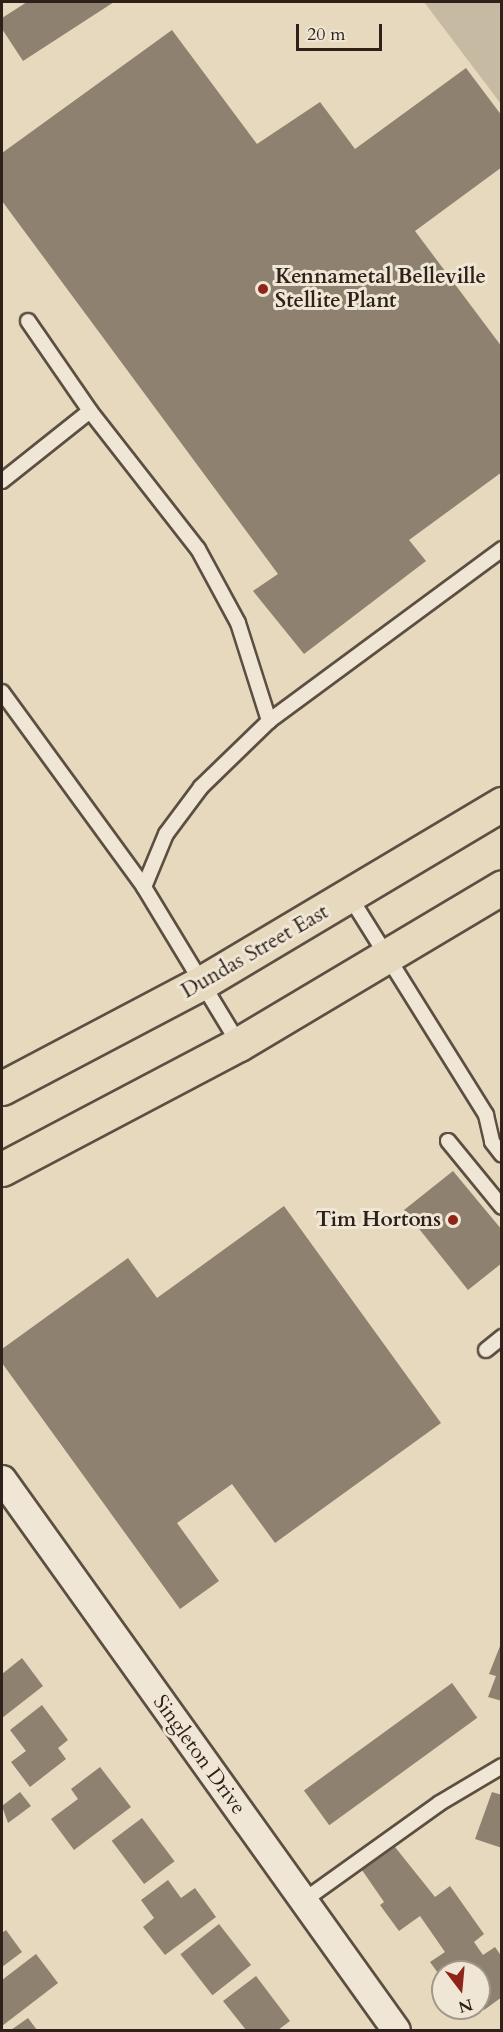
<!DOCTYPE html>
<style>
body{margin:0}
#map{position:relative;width:503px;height:2032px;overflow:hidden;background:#e6d9be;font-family:Cardo,serif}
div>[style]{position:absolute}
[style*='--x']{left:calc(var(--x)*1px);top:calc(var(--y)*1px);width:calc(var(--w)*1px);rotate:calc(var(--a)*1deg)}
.green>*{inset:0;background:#c7baa2}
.building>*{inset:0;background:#8e816f;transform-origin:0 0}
.roads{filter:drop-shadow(2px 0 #5c4f42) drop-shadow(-2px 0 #5c4f42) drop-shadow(0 2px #5c4f42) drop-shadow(0 -2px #5c4f42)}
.lane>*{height:14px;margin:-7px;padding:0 7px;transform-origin:7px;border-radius:7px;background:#efe6d5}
.street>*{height:27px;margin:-13.5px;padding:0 13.5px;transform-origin:13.5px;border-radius:13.5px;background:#efe6d5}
.primary>*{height:33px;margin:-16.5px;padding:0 16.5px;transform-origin:16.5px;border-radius:16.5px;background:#e6d9be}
.dots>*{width:16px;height:16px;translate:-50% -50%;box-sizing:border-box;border:3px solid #efe6d5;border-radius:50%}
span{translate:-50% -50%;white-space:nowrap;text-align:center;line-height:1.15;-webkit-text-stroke:6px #efe6d5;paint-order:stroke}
.poi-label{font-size:21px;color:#2e2119;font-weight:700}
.left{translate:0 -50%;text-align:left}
.right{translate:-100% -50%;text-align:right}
.street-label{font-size:21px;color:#2e2119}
.frame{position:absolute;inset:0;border:3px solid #2e2119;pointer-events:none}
.north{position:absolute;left:431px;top:1960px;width:60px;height:60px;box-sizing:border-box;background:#efe6d5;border:2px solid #a2978a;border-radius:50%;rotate:164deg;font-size:16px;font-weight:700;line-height:24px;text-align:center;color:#2e2119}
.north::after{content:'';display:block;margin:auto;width:21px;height:27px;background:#8f2418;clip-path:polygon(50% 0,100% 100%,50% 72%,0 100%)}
.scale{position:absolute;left:296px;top:24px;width:86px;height:27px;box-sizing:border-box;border:3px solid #2e2119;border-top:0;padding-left:8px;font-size:18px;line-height:21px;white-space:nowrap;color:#2e2119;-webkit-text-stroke:4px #efe6d5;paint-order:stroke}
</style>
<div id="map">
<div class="green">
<div style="clip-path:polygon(424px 2px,501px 2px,501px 104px)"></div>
</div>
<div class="building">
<div style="clip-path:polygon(27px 2px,114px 2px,23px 61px,2px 29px,2px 18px)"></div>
<div style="clip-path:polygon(172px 30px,257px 144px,320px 102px,355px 149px,466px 68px,502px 116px,502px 167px,415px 231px,502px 347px,502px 472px,409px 540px,426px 561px,304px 654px,253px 591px,278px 574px,2px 201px,2px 153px)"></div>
<div style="clip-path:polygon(453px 1171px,502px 1230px,502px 1263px,468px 1290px,404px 1210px)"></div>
<div style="clip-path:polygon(284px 1206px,441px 1423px,275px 1543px,232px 1484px,177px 1523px,219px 1581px,180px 1609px,2px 1363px,2px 1349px,128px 1258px,157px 1298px)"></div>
<div style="clip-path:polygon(502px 1641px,502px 1701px,488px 1697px,496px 1676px,489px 1674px)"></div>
<div style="clip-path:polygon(22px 1658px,43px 1686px,2px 1718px,2px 1674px)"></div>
<div style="left:452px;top:1683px;width:43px;height:183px;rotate:54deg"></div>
<div style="clip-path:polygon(42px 1705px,68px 1740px,58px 1748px,66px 1759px,30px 1787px,11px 1762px,26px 1751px,10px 1730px)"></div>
<div style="clip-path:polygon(100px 1767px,131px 1807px,74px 1850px,51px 1819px,78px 1799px,71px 1789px)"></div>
<div style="clip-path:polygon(20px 1792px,31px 1806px,8px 1823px,2px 1806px)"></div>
<div style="clip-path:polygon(492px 1792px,502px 1795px,502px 1848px,475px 1839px)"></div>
<div style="left:142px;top:1818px;width:54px;height:38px;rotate:53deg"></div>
<div style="clip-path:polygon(395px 1847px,435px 1897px,450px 1886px,484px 1934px,474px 1942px,483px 1955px,495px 1947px,502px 1957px,502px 1997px,484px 2010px,479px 2004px,479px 1972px,443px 1972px,443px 1980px,430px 1962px,445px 1952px,420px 1916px,399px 1931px,380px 1905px,384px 1902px,362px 1870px)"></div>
<div style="clip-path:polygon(168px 1880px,181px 1898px,195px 1888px,216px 1917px,165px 1955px,143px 1927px,154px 1918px,141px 1900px)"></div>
<div style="left:219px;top:1924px;width:52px;height:49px;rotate:52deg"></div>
<div style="clip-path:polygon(6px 1930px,22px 1952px,2px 1967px,2px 1933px)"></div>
<div style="clip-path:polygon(36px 1954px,58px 1983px,2px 2026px,2px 1980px)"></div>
<div style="clip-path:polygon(256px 1976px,290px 2021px,278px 2030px,246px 2030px,223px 2001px)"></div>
<div style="clip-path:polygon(28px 2018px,37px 2030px,11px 2030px)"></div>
</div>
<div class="roads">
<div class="lane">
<div style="--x:28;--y:321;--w:109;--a:55.4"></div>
<div style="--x:90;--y:411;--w:175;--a:52"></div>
<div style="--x:198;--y:549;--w:84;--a:61.6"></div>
<div style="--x:238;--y:623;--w:103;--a:72.4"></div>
<div style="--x:2;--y:481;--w:112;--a:-38.5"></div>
<div style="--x:2;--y:692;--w:241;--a:53.9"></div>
<div style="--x:350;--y:897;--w:257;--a:58"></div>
<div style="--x:486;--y:1115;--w:28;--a:77"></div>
<div style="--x:492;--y:1142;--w:16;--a:52"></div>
<div style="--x:239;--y:1044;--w:184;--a:-121.2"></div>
<div style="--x:144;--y:887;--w:57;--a:-67.5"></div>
<div style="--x:166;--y:834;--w:59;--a:-53.3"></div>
<div style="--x:201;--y:787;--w:95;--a:-44.1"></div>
<div style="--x:269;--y:721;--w:290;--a:-36.4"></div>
<div style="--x:448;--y:1141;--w:85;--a:50.7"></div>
<div style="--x:486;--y:1350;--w:21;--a:-39"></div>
<div style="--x:303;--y:1901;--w:168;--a:-35.6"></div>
<div style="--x:440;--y:1803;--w:72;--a:-30.8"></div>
</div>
<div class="street">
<div style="--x:2;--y:1479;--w:677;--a:54.43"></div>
</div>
<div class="primary">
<div style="--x:2;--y:1088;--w:227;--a:-27.8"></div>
<div style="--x:203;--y:982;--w:348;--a:-30.8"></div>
<div style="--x:2;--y:1169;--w:268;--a:-27.8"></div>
<div style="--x:239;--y:1044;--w:306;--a:-30.8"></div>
</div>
</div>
<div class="dots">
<div style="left:263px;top:289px;background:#8f2418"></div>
<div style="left:453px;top:1220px;background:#8f2418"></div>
</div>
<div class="poi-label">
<span class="left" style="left:275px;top:289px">Kennametal Belleville<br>Stellite Plant</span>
<span class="right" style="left:441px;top:1220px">Tim Hortons</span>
</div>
<div class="street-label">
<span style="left:255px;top:952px;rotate:-30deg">Dundas Street East</span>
<span style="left:199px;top:1755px;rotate:54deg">Singleton Drive</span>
</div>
<div class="frame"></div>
<div class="north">N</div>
<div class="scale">20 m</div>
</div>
